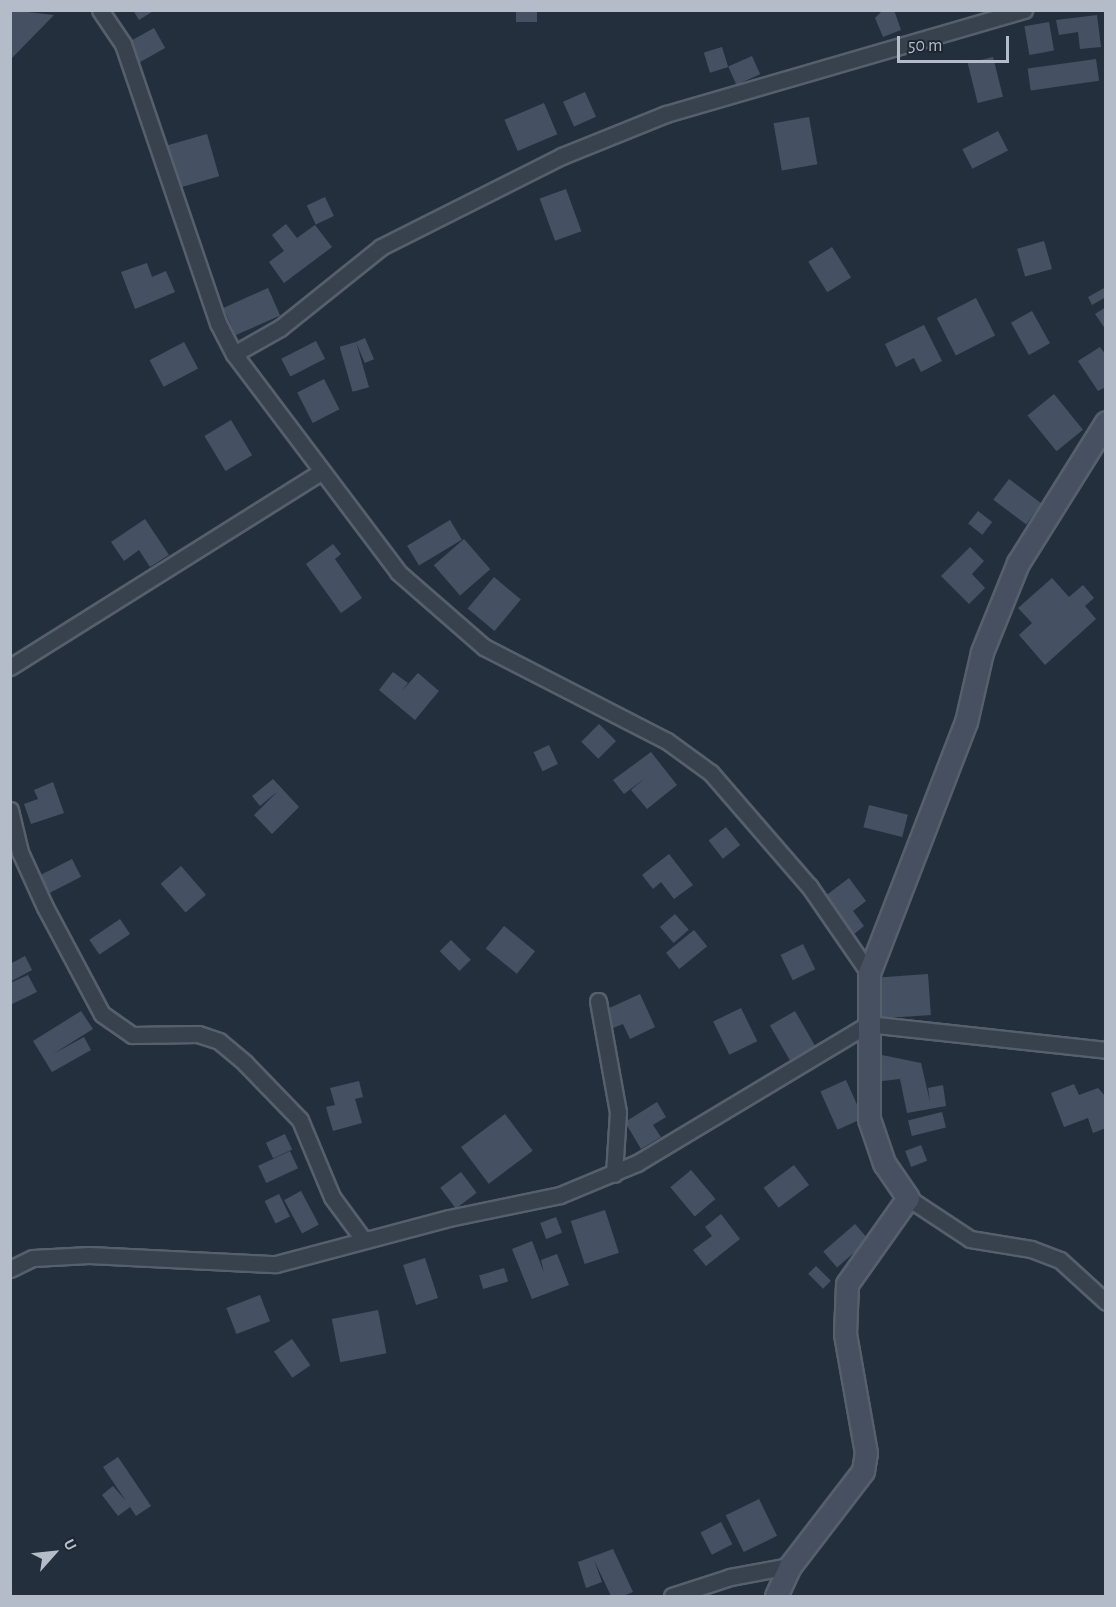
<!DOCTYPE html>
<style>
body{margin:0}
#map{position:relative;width:1116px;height:1607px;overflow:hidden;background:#242f3e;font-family:"Alegreya Sans",sans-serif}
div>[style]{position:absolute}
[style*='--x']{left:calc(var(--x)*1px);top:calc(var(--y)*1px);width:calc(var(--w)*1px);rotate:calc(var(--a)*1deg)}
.building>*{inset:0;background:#455162;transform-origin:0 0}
.roads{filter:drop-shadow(2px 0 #565f6c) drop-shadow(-2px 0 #565f6c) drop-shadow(0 2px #565f6c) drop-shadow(0 -2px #565f6c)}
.street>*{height:15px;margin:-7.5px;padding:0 7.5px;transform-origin:7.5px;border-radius:7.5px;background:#38414e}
.secondary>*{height:21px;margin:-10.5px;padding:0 10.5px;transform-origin:10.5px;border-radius:10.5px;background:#465061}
span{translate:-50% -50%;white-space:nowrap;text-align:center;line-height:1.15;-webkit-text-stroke:6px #1d2633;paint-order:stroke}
.frame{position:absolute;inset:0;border:12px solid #b4bcc9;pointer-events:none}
.north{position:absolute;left:24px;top:1523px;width:60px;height:60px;-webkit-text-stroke:4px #1d2633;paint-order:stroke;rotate:63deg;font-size:16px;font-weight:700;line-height:24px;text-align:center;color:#b4bcc9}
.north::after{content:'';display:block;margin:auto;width:21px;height:27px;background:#b4bcc9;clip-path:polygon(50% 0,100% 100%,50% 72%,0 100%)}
.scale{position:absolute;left:897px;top:36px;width:112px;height:27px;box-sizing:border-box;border:3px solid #b4bcc9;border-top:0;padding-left:8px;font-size:18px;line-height:21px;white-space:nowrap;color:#b4bcc9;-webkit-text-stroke:4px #1d2633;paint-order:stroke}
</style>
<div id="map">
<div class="building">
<div style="clip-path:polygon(10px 10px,54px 15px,10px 60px)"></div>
<div style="clip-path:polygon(133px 10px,155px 10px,139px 20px)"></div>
<div style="left:516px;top:10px;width:21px;height:12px"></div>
<div style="clip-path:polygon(883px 10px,894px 10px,901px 30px,883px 37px,875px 18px)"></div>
<div style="clip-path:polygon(1097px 15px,1101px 47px,1080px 49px,1078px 32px,1059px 35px,1056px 20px)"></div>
<div style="left:1049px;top:22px;width:29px;height:25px;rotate:80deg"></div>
<div style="left:154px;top:28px;width:23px;height:32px;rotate:61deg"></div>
<div style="left:722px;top:47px;width:21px;height:19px;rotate:73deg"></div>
<div style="left:752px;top:56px;width:20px;height:26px;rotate:66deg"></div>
<div style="left:993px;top:57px;width:41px;height:26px;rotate:76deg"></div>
<div style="left:1096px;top:59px;width:22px;height:69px;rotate:82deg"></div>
<div style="left:585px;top:92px;width:27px;height:24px;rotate:66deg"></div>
<div style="left:544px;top:103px;width:34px;height:43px;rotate:67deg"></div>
<div style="left:809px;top:117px;width:48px;height:36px;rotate:80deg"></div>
<div style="left:998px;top:131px;width:22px;height:40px;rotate:63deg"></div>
<div style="left:207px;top:134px;width:44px;height:48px;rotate:74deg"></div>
<div style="left:566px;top:189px;width:45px;height:28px;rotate:70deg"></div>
<div style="left:325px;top:197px;width:21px;height:20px;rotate:65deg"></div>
<div style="clip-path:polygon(286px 224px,297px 238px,315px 225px,332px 247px,284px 283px,269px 262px,284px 251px,272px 235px)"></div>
<div style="left:1044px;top:241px;width:29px;height:28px;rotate:74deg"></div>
<div style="left:832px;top:247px;width:36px;height:28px;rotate:58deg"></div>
<div style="clip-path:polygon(147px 263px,152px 277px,166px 271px,175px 292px,135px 309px,121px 272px)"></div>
<div style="clip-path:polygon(1106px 287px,1106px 297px,1092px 305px,1088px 297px)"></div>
<div style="left:268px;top:288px;width:30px;height:49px;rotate:66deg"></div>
<div style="left:976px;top:298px;width:42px;height:44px;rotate:63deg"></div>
<div style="clip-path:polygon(1106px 307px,1106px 330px,1095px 314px)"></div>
<div style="left:1032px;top:311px;width:37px;height:24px;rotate:61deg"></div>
<div style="clip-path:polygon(924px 325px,942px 361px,921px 372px,914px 358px,896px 367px,885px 344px)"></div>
<div style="left:365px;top:338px;width:23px;height:10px;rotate:67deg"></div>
<div style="left:316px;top:341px;width:20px;height:39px;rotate:63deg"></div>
<div style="left:184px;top:342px;width:30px;height:39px;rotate:62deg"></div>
<div style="left:356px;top:342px;width:47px;height:17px;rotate:74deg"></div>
<div style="clip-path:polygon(1100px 347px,1106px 355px,1106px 387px,1098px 391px,1078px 361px)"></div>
<div style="left:324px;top:379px;width:34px;height:30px;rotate:63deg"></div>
<div style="left:1054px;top:394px;width:46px;height:34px;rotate:51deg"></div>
<div style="left:231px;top:420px;width:41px;height:31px;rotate:59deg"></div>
<div style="left:1009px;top:479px;width:41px;height:26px;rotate:37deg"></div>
<div style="left:978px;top:511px;width:18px;height:16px;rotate:38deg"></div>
<div style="clip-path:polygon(145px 519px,169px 555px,150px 567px,139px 550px,124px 561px,111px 542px)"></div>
<div style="left:450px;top:520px;width:23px;height:50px;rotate:59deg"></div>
<div style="left:464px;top:539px;width:40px;height:40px;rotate:49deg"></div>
<div style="clip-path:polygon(333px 544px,341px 554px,335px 559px,362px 598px,341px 613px,306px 564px)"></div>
<div style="clip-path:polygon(970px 547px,984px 561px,972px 574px,985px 588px,969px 604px,941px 576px)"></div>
<div style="left:494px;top:577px;width:35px;height:41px;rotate:40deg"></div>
<div style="clip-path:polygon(1052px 578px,1069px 597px,1083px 585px,1094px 598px,1085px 606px,1096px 619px,1045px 665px,1019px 635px,1032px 623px,1018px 608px)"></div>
<div style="clip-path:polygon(393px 672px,408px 683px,401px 692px,418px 673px,439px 691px,415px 720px,379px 690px)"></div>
<div style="left:599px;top:724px;width:24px;height:25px;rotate:45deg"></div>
<div style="left:549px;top:745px;width:21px;height:17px;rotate:65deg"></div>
<div style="clip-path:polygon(651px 752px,677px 785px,647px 809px,631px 790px,645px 778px,624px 794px,613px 780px)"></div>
<div style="clip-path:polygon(273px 779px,299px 807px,272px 834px,254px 815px,278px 791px,260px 806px,252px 796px)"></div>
<div style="clip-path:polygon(53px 782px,64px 813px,31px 824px,24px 804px,38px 799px,34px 790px)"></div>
<div style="left:869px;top:805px;width:40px;height:23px;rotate:14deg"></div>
<div style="left:726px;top:827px;width:23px;height:22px;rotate:52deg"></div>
<div style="clip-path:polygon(669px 854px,693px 885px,674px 899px,661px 882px,653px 889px,642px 875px)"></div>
<div style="left:72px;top:859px;width:20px;height:41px;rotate:63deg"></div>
<div style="left:181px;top:866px;width:38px;height:27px;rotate:49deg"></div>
<div style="clip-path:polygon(849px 878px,866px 901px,853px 911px,864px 926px,853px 935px,824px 897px)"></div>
<div style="left:675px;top:914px;width:21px;height:20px;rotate:49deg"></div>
<div style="left:120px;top:919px;width:18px;height:37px;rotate:56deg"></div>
<div style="left:504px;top:926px;width:40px;height:29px;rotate:39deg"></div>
<div style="left:694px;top:930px;width:21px;height:36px;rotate:51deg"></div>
<div style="left:451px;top:940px;width:28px;height:16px;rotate:45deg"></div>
<div style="left:803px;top:944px;width:28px;height:25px;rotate:64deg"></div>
<div style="clip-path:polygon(25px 956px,32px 970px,10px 982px,10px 964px)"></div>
<div style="left:928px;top:974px;width:41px;height:53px;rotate:86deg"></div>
<div style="clip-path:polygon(28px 975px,37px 992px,10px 1005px,10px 983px)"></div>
<div style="clip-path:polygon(640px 994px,655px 1027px,630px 1039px,623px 1024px,613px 1028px,605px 1010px)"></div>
<div style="left:741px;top:1008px;width:37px;height:31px;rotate:64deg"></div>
<div style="clip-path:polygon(81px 1011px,93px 1029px,53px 1054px,84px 1037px,91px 1050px,52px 1072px,33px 1041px)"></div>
<div style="left:795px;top:1011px;width:40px;height:29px;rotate:60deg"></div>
<div style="clip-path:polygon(882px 1055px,921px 1063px,930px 1102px,928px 1088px,943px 1085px,946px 1106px,907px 1113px,900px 1079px,882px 1081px)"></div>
<div style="left:846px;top:1080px;width:42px;height:28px;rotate:66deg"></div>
<div style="clip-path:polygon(359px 1081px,363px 1097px,355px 1099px,362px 1123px,333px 1131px,326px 1107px,335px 1105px,330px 1088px)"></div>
<div style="clip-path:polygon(1074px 1084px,1079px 1095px,1098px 1088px,1106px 1097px,1106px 1128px,1093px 1133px,1088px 1118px,1064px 1127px,1051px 1093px)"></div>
<div style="clip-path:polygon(657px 1102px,666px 1117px,653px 1125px,661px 1137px,641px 1149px,625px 1122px)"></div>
<div style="left:942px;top:1112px;width:16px;height:35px;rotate:76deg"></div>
<div style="left:505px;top:1114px;width:46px;height:55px;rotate:53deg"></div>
<div style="left:285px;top:1134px;width:17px;height:21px;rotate:65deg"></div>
<div style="left:921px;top:1145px;width:17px;height:17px;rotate:69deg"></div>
<div style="left:290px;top:1151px;width:19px;height:35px;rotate:65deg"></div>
<div style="left:794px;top:1165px;width:25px;height:38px;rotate:53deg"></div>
<div style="left:691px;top:1170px;width:38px;height:27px;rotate:50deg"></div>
<div style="left:461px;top:1172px;width:26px;height:26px;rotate:53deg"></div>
<div style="left:301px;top:1191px;width:38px;height:19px;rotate:62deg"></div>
<div style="left:279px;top:1194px;width:25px;height:16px;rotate:64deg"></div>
<div style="left:605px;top:1210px;width:45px;height:36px;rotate:72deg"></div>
<div style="clip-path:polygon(721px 1214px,740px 1239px,706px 1266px,693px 1250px,712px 1236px,705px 1227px)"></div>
<div style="left:556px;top:1217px;width:17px;height:17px;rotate:69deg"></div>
<div style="left:855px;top:1224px;width:21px;height:42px;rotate:49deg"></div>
<div style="clip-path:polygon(532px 1241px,544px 1273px,541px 1260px,557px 1254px,569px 1285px,532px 1299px,512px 1249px)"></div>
<div style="left:425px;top:1258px;width:42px;height:23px;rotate:72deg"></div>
<div style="left:816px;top:1266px;width:21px;height:11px;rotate:45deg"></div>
<div style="left:504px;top:1268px;width:14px;height:26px;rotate:73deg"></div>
<div style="left:260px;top:1295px;width:28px;height:36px;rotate:69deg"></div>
<div style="left:378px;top:1310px;width:44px;height:47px;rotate:79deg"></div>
<div style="left:292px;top:1339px;width:32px;height:22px;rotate:55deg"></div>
<div style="clip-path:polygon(118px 1457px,151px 1506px,136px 1516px,130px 1507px,118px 1516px,102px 1495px,113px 1486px,126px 1501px,103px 1467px)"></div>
<div style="left:759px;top:1499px;width:41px;height:37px;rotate:64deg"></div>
<div style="left:721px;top:1522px;width:25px;height:23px;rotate:63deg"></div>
<div style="clip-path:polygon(613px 1549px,633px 1592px,623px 1596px,611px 1596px,594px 1560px,602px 1582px,586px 1588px,578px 1562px)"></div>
</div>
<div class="roads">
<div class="street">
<div style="--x:100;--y:10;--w:41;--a:55.9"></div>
<div style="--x:123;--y:44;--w:295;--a:71.2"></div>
<div style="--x:218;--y:323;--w:35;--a:63"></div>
<div style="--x:234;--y:354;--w:273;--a:53"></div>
<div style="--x:398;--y:572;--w:114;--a:41.1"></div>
<div style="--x:484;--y:647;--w:206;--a:27.2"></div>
<div style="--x:667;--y:741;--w:54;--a:36"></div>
<div style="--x:711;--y:773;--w:150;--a:49.1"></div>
<div style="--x:809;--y:886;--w:106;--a:55.4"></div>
<div style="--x:234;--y:354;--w:53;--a:-29.5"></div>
<div style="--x:280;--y:328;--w:129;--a:-38.7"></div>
<div style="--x:381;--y:247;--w:203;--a:-26.7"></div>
<div style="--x:562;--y:156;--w:112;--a:-22"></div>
<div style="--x:666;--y:114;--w:373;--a:-16.2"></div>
<div style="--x:10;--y:667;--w:368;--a:-32.1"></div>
<div style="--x:10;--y:810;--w:43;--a:76.6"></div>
<div style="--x:20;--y:852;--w:60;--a:65.6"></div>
<div style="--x:45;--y:907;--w:121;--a:62"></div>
<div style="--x:102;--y:1014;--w:37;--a:35"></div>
<div style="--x:132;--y:1035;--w:66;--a:-0.9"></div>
<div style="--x:198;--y:1034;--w:22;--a:18"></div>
<div style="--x:219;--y:1041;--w:34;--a:40"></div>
<div style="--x:245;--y:1063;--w:79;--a:46"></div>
<div style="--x:300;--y:1120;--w:83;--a:67.4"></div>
<div style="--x:332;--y:1197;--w:52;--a:53.6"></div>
<div style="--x:598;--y:1001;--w:113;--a:79.8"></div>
<div style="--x:618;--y:1112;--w:62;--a:93.7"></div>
<div style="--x:908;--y:1198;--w:74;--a:33.5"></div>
<div style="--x:970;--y:1239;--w:62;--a:9.3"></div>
<div style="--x:1031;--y:1249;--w:31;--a:21"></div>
<div style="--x:1060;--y:1260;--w:62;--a:42.4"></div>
<div style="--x:10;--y:1269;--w:25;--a:-26"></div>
<div style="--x:33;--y:1258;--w:56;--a:-3.1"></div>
<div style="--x:89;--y:1255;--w:187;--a:2.8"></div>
<div style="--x:276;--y:1264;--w:179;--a:-14.9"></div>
<div style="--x:449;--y:1218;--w:113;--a:-11.7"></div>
<div style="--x:560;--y:1195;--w:83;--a:-22.6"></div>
<div style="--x:637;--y:1163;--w:270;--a:-31"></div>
<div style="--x:868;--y:1024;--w:239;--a:6.2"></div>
<div style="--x:672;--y:1596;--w:61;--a:-18.1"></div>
<div style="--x:730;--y:1577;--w:61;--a:-10.4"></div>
</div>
<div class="secondary">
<div style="--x:776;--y:1596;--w:33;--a:-65"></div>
<div style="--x:790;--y:1566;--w:120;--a:-52.5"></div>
<div style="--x:863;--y:1471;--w:18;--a:-81"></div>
<div style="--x:866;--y:1453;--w:121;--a:-100"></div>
<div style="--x:845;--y:1334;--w:50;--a:-87.7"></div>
<div style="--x:847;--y:1284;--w:105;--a:-54.7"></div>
<div style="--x:908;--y:1198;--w:42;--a:-124.4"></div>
<div style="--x:884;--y:1163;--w:46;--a:-108.8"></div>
<div style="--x:869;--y:1119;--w:146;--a:-90"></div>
<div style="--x:869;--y:973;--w:269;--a:-68.9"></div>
<div style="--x:966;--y:722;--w:72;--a:-77.1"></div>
<div style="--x:982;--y:652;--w:96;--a:-68"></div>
<div style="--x:1018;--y:563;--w:166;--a:-58"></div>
</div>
</div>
<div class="frame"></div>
<div class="north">U</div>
<div class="scale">50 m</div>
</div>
